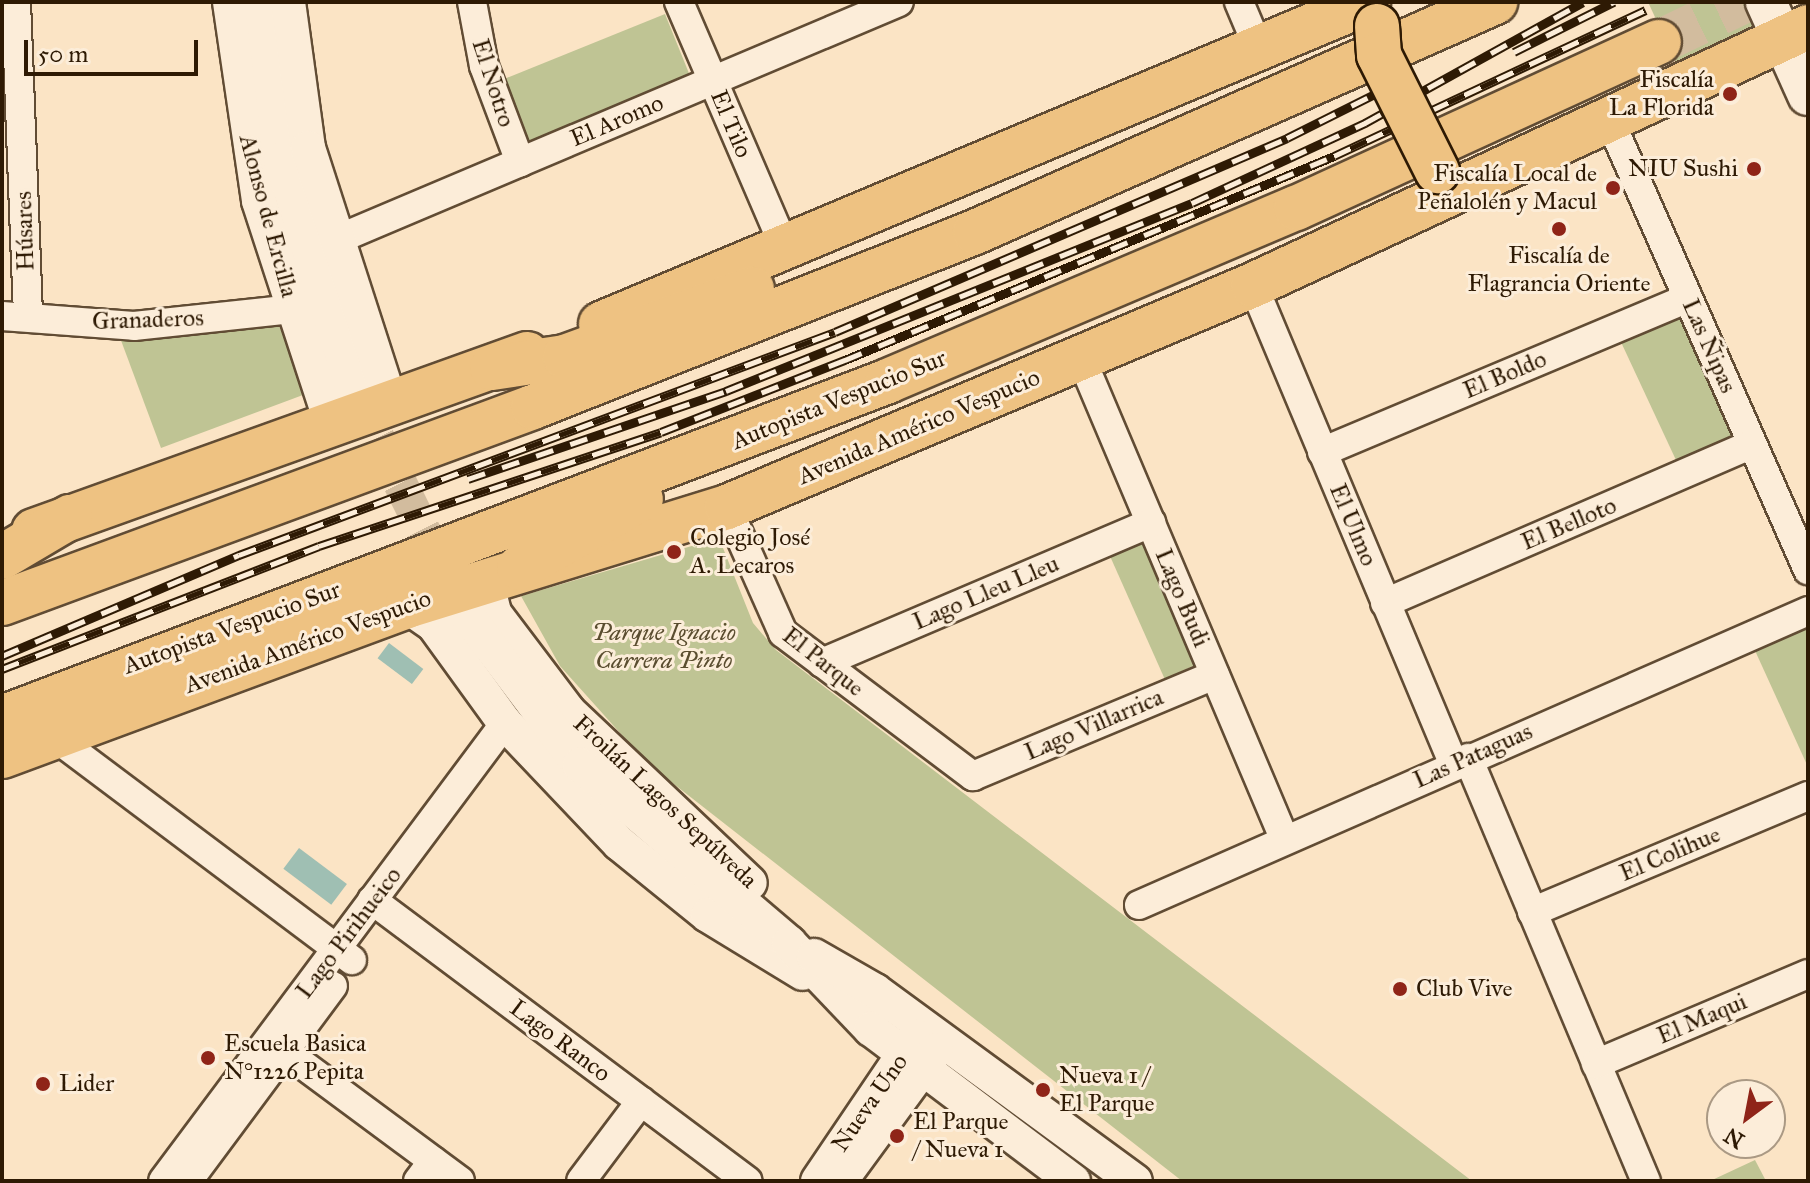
<!DOCTYPE html>
<meta charset="utf-8">
<style>
body{margin:0}
#map{position:relative;width:1810px;height:1183px;overflow:hidden;background:#fbe4c5;font-family:"IM FELL Great Primer",serif}
div>[style]{position:absolute}
[style*='--x']{left:calc(var(--x)*1px);top:calc(var(--y)*1px);width:calc(var(--w)*1px);rotate:calc(var(--a)*1deg)}
.green>*{inset:0;background:#bfc494;transform-origin:0 0}
.water>*{inset:0;background:#9fbfb3;transform-origin:0 0}
.tertiary-tunnel>*{height:34px;margin-top:-17px;transform-origin:0;background:repeating-linear-gradient(90deg,#d2bc9e 0 34px,transparent 0 51px)}
.motorway-tunnel>*{height:44px;margin-top:-22px;transform-origin:0;background:repeating-linear-gradient(90deg,#d2bc9e 0 44px,transparent 0 66px)}
.roads{filter:drop-shadow(2px 0 #614c34) drop-shadow(-2px 0 #614c34) drop-shadow(0 2px #614c34) drop-shadow(0 -2px #614c34)}
.minor>*{height:28px;margin:-14px;padding:0 14px;transform-origin:14px;border-radius:14px;background:#fcedd9}
.tertiary>*{height:34px;margin:-17px;padding:0 17px;transform-origin:17px;border-radius:17px;background:#fcedd9}
.secondary>*{height:40px;margin:-20px;padding:0 20px;transform-origin:20px;border-radius:20px;background:#fcedd9}
.primary>*{height:44px;margin:-22px;padding:0 22px;transform-origin:22px;border-radius:22px;background:#eec282}
.motorway>*{height:44px;margin:-22px;padding:0 22px;transform-origin:22px;border-radius:22px;background:#eec282}
.rail>*{height:9px;margin-top:-4.5px;transform-origin:0;background:repeating-linear-gradient(90deg,#fcedd9 0 18px,#2e1a04 0 36px);box-sizing:border-box;border-block:2px solid #2e1a04}
.bridges{filter:drop-shadow(2px 0 #2e1a04) drop-shadow(-2px 0 #2e1a04) drop-shadow(0 2px #2e1a04) drop-shadow(0 -2px #2e1a04)}
.primary-bridge>*{height:44px;margin:-22px;padding:0 22px;transform-origin:22px;border-radius:22px;background:#eec282}
.dots>*{width:22px;height:22px;translate:-50% -50%;box-sizing:border-box;border:4px solid #fcedd9;border-radius:50%}
span{translate:-50% -50%;white-space:nowrap;text-align:center;line-height:1.15;-webkit-text-stroke:6px #fcedd9;paint-order:stroke}
.poi-label{font-size:24px;color:#2e1a04}
.right{translate:-100% -50%;text-align:right}
.left{translate:0 -50%;text-align:left}
.street-label{font-size:24px;color:#2e1a04}
.park-label{font-size:24px;color:#5a4d2f;font-style:italic}
.frame{position:absolute;inset:0;border:4px solid #2e1a04;pointer-events:none}
.north{position:absolute;left:1706px;top:1079px;width:80px;height:80px;box-sizing:border-box;background:#fcedd9;border:2px solid #aa9984;border-radius:50%;rotate:212deg;font-size:22px;font-weight:700;line-height:32px;text-align:center;color:#2e1a04}
.north::after{content:'';display:block;margin:auto;width:28px;height:36px;background:#8f2418;clip-path:polygon(50% 0,100% 100%,50% 72%,0 100%)}
.scale{position:absolute;left:24px;top:40px;width:174px;height:36px;box-sizing:border-box;border:4px solid #2e1a04;border-top:0;padding-left:10px;font-size:24px;line-height:28px;white-space:nowrap;color:#2e1a04;-webkit-text-stroke:6px #fcedd9;paint-order:stroke}
</style>
<div id="map">
<div class="green">
<div style="clip-path:polygon(1648px 2px,1745px 2px,1759px 34px,1679px 69px)"></div>
<div style="left:665px;top:14px;width:71px;height:176px;rotate:68deg"></div>
<div style="left:1682px;top:312px;width:142px;height:68px;rotate:65deg"></div>
<div style="clip-path:polygon(279px 326px,311px 392px,161px 448px,119px 335px)"></div>
<div style="clip-path:polygon(719px 538px,753px 623px,776px 650px,1472px 1181px,1182px 1181px,647px 763px,560px 666px,521px 596px)"></div>
<div style="left:1144px;top:539px;width:136px;height:38px;rotate:66deg"></div>
<div style="clip-path:polygon(1808px 622px,1808px 767px,1752px 644px)"></div>
<div style="clip-path:polygon(1755px 1160px,1766px 1181px,1710px 1181px)"></div>
</div>
<div class="water">
<div style="left:389px;top:643px;width:43px;height:19px;rotate:37deg"></div>
<div style="left:299px;top:848px;width:60px;height:26px;rotate:37deg"></div>
</div>
<div class="tertiary-tunnel">
<div style="--x:355;--y:392;--w:203;--a:63.7"></div>
</div>
<div class="motorway-tunnel">
<div style="--x:1659;--y:42;--w:92;--a:-25.7"></div>
</div>
<div class="roads">
<div class="minor">
<div style="--x:16;--y:2;--w:313;--a:87.8"></div>
<div style="--x:472;--y:2;--w:65;--a:79.4"></div>
<div style="--x:484;--y:66;--w:103;--a:69.4"></div>
<div style="--x:679;--y:2;--w:266;--a:66.7"></div>
<div style="--x:1239;--y:2;--w:49;--a:67.1"></div>
<div style="--x:1610;--y:121;--w:491;--a:66.2"></div>
<div style="--x:336;--y:240;--w:611;--a:-22.92"></div>
<div style="--x:1253;--y:285;--w:520;--a:67.28"></div>
<div style="--x:2;--y:316;--w:132;--a:4.3"></div>
<div style="--x:134;--y:326;--w:161;--a:-6.1"></div>
<div style="--x:1081;--y:358;--w:521;--a:67.08"></div>
<div style="--x:1322;--y:452;--w:397;--a:-22.8"></div>
<div style="--x:727;--y:507;--w:138;--a:66"></div>
<div style="--x:783;--y:633;--w:238;--a:37"></div>
<div style="--x:973;--y:776;--w:262;--a:-22.7"></div>
<div style="--x:1385;--y:603;--w:400;--a:-23.4"></div>
<div style="--x:822;--y:663;--w:358;--a:-23.1"></div>
<div style="--x:52;--y:735;--w:375;--a:36.9"></div>
<div style="--x:1468;--y:758;--w:459;--a:67.2"></div>
<div style="--x:372;--y:900;--w:469;--a:36.8"></div>
<div style="--x:1139;--y:905;--w:731;--a:-23.72"></div>
<div style="--x:1532;--y:912;--w:299;--a:-22.8"></div>
<div style="--x:271;--y:1041;--w:235;--a:36.5"></div>
<div style="--x:1596;--y:1064;--w:230;--a:-23"></div>
<div style="--x:163;--y:1181;--w:572;--a:-53.25"></div>
<div style="--x:188;--y:1181;--w:243;--a:-53.4"></div>
<div style="--x:418;--y:1181;--w:25;--a:-53"></div>
<div style="--x:581;--y:1181;--w:100;--a:-53.1"></div>
</div>
<div class="tertiary">
<div style="--x:230;--y:2;--w:201;--a:81.7"></div>
<div style="--x:259;--y:201;--w:235;--a:71.9"></div>
<div style="--x:262;--y:2;--w:159;--a:83.1"></div>
<div style="--x:281;--y:160;--w:243;--a:72.5"></div>
<div style="--x:288;--y:2;--w:147;--a:82.2"></div>
<div style="--x:308;--y:148;--w:267;--a:72.1"></div>
<div style="--x:486;--y:580;--w:34;--a:76"></div>
<div style="--x:494;--y:613;--w:123;--a:52.9"></div>
<div style="--x:568;--y:711;--w:250;--a:43.4"></div>
<div style="--x:407;--y:606;--w:33;--a:35"></div>
<div style="--x:434;--y:625;--w:121;--a:54.1"></div>
<div style="--x:505;--y:723;--w:166;--a:46.5"></div>
<div style="--x:619;--y:843;--w:114;--a:39"></div>
<div style="--x:708;--y:915;--w:111;--a:31.4"></div>
<div style="--x:463;--y:610;--w:194;--a:53"></div>
<div style="--x:580;--y:765;--w:275;--a:40.4"></div>
<div style="--x:789;--y:943;--w:119;--a:46.4"></div>
<div style="--x:871;--y:1029;--w:253;--a:37"></div>
<div style="--x:814;--y:956;--w:70;--a:29.8"></div>
<div style="--x:875;--y:991;--w:322;--a:36.2"></div>
<div style="--x:818;--y:1181;--w:175;--a:-55.9"></div>
<div style="--x:840;--y:1181;--w:162;--a:-53.8"></div>
</div>
<div class="secondary">
<div style="--x:1766;--y:2;--w:102;--a:65.7"></div>
</div>
<div class="primary">
<div style="--x:601;--y:324;--w:832;--a:-22.77"></div>
<div style="--x:34;--y:531;--w:524;--a:-19.75"></div>
<div style="--x:2;--y:756;--w:432;--a:-20.3"></div>
<div style="--x:407;--y:606;--w:335;--a:-17.2"></div>
<div style="--x:727;--y:507;--w:571;--a:-22.88"></div>
<div style="--x:1253;--y:285;--w:612;--a:-24.93"></div>
</div>
<div class="motorway">
<div style="--x:492;--y:368;--w:74;--a:-8.6"></div>
<div style="--x:565;--y:357;--w:199;--a:-20"></div>
<div style="--x:2;--y:557;--w:79;--a:-30.5"></div>
<div style="--x:519;--y:568;--w:140;--a:-29.5"></div>
<div style="--x:2;--y:603;--w:566;--a:-20.26"></div>
<div style="--x:533;--y:407;--w:475;--a:-21.6"></div>
<div style="--x:975;--y:232;--w:569;--a:-23.86"></div>
<div style="--x:2;--y:718;--w:948;--a:-20.82"></div>
<div style="--x:888;--y:381;--w:443;--a:-23"></div>
<div style="--x:1296;--y:208;--w:399;--a:-24.6"></div>
</div>
</div>
<div class="rail">
<div style="--x:1514;--y:52;--w:112;--a:-26.6"></div>
<div style="--x:468;--y:479;--w:273;--a:-18.8"></div>
<div style="--x:726;--y:391;--w:502;--a:-21.97"></div>
<div style="--x:1192;--y:203;--w:191;--a:-24.8"></div>
<div style="--x:1365;--y:123;--w:249;--a:-29"></div>
<div style="--x:2;--y:656;--w:258;--a:-23.1"></div>
<div style="--x:239;--y:555;--w:636;--a:-20.51"></div>
<div style="--x:835;--y:332;--w:492;--a:-23.2"></div>
<div style="--x:1287;--y:138;--w:134;--a:-26.6"></div>
<div style="--x:2;--y:669;--w:340;--a:-21.2"></div>
<div style="--x:319;--y:546;--w:360;--a:-18.4"></div>
<div style="--x:661;--y:432;--w:198;--a:-21.4"></div>
<div style="--x:845;--y:360;--w:530;--a:-22.64"></div>
<div style="--x:1334;--y:156;--w:344;--a:-25.1"></div>
</div>
<div class="bridges">
<div class="primary-bridge">
<div style="--x:1377;--y:26;--w:29;--a:86"></div>
<div style="--x:1379;--y:55;--w:130;--a:63.4"></div>
</div>
</div>
<div class="dots">
<div style="left:1730px;top:94px;background:#8f2418"></div>
<div style="left:1754px;top:169px;background:#8f2418"></div>
<div style="left:1613px;top:188px;background:#8f2418"></div>
<div style="left:1559px;top:229px;background:#8f2418"></div>
<div style="left:674px;top:552px;background:#8f2418"></div>
<div style="left:1400px;top:989px;background:#8f2418"></div>
<div style="left:208px;top:1058px;background:#8f2418"></div>
<div style="left:43px;top:1084px;background:#8f2418"></div>
<div style="left:1043px;top:1090px;background:#8f2418"></div>
<div style="left:897px;top:1136px;background:#8f2418"></div>
</div>
<div class="poi-label">
<span class="right" style="left:1714px;top:94px">Fiscalía<br>La Florida</span>
<span class="right" style="left:1738px;top:169px">NIU Sushi</span>
<span class="right" style="left:1597px;top:188px">Fiscalía Local de<br>Peñalolén y Macul</span>
<span style="left:1559px;top:270px">Fiscalía de<br>Flagrancia Oriente</span>
<span class="left" style="left:690px;top:552px">Colegio José<br>A. Lecaros</span>
<span class="left" style="left:1416px;top:989px">Club Vive</span>
<span class="left" style="left:224px;top:1058px">Escuela Basica<br>N°1226 Pepita</span>
<span class="left" style="left:1059px;top:1090px">Nueva 1 /<br>El Parque</span>
<span class="left" style="left:59px;top:1084px">Lider</span>
<span class="left" style="left:913px;top:1136px">El Parque<br>/ Nueva 1</span>
</div>
<div class="street-label">
<span style="left:493px;top:83px;rotate:72deg">El Notro</span>
<span style="left:617px;top:121px;rotate:-23deg">El Aromo</span>
<span style="left:731px;top:124px;rotate:67deg">El Tilo</span>
<span style="left:268px;top:216px;rotate:75deg">Alonso de Ercilla</span>
<span style="left:25px;top:231px;rotate:-92deg">Húsares</span>
<span style="left:148px;top:320px;rotate:-2deg">Granaderos</span>
<span style="left:1709px;top:346px;rotate:66deg">Las Ñipas</span>
<span style="left:1505px;top:375px;rotate:-23deg">El Boldo</span>
<span style="left:839px;top:400px;rotate:-22deg">Autopista Vespucio Sur</span>
<span style="left:919px;top:427px;rotate:-23deg">Avenida Américo Vespucio</span>
<span style="left:1569px;top:524px;rotate:-23deg">El Belloto</span>
<span style="left:1353px;top:525px;rotate:67deg">El Ulmo</span>
<span style="left:986px;top:593px;rotate:-23deg">Lago Lleu Lleu</span>
<span style="left:1182px;top:598px;rotate:67deg">Lago Budi</span>
<span style="left:232px;top:628px;rotate:-20deg">Autopista Vespucio Sur</span>
<span style="left:308px;top:642px;rotate:-20deg">Avenida Américo Vespucio</span>
<span style="left:823px;top:662px;rotate:38deg">El Parque</span>
<span style="left:1094px;top:725px;rotate:-23deg">Lago Villarrica</span>
<span style="left:1473px;top:756px;rotate:-24deg">Las Pataguas</span>
<span style="left:665px;top:802px;rotate:43deg">Froilán Lagos Sepúlveda</span>
<span style="left:1670px;top:854px;rotate:-23deg">El Colihue</span>
<span style="left:349px;top:933px;rotate:-53deg">Lago Pirihueico</span>
<span style="left:1702px;top:1019px;rotate:-23deg">El Maqui</span>
<span style="left:560px;top:1041px;rotate:37deg">Lago Ranco</span>
<span style="left:870px;top:1103px;rotate:-55deg">Nueva Uno</span>
</div>
<div class="park-label">
<span style="left:664px;top:647px">Parque Ignacio<br>Carrera Pinto</span>
</div>
<div class="frame"></div>
<div class="north">N</div>
<div class="scale">50 m</div>
</div>
